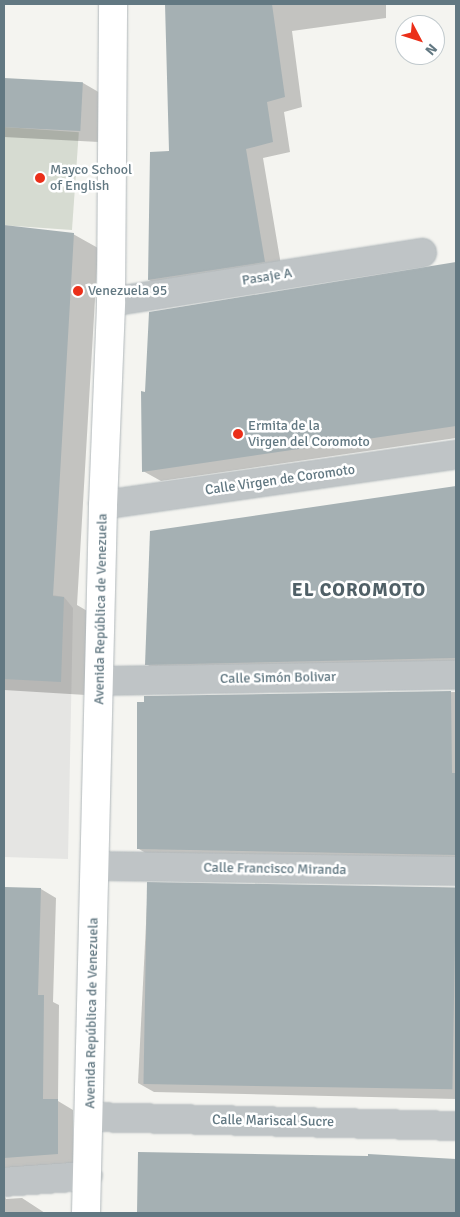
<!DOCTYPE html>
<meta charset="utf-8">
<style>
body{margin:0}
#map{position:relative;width:460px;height:1217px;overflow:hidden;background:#f4f4f0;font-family:Signika,sans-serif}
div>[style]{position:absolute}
.built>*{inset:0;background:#e5e5e3}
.green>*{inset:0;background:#d6dbd1;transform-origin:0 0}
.shadow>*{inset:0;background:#0003}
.building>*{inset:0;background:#a5b0b3;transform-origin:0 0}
.roads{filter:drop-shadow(0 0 1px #b1b8bb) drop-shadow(0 0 1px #b1b8bb)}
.street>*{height:28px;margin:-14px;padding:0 14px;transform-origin:14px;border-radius:14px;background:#bfc4c6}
.secondary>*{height:28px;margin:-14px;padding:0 14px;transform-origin:14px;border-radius:14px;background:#fff}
.dots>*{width:14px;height:14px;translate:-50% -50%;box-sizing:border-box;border:2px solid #fff;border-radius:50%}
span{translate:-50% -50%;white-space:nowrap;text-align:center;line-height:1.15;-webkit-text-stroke:5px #fff;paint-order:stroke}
.poi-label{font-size:14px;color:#627882}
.left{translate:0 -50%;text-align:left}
.street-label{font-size:14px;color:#627882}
.district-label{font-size:19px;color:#506067;font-weight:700;letter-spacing:1px}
.frame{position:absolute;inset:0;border:5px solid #627882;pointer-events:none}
.north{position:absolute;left:395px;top:15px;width:50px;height:50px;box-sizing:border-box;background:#fff;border:1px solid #c0c9cd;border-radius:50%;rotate:130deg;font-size:14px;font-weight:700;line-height:20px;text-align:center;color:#627882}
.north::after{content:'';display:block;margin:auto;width:18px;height:22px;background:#eb2f19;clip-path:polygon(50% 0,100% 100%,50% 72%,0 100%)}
</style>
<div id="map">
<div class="built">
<i style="clip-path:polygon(4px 553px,55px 555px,52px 595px,64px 597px,73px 608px,68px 859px,4px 857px)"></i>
</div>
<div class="green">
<i style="left:4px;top:127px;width:75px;height:98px;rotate:4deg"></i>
</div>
<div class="shadow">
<i style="clip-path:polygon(166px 4px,386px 4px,386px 18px,292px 31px,302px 107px,284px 112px,290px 152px,263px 158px,282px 271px,167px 290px,149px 280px,170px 153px)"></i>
<i style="clip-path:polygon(4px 80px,83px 83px,102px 94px,99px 142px,4px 137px)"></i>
<i style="clip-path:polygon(4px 226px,73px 234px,98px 248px,77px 605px,89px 612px,86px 695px,4px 690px)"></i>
<i style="clip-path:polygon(456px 264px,456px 438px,161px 481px,143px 471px,150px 313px)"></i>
<i style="clip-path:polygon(456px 487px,456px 668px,162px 673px,146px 664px,151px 532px)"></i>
<i style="clip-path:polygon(456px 692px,456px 864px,154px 858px,139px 849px,145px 697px)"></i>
<i style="clip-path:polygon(148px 884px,456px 888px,456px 1099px,154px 1092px,138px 1083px)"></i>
<i style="clip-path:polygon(4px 888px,41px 889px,56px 898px,53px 1002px,59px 1005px,58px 1101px,73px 1110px,73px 1163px,4px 1168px)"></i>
<i style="clip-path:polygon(139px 1153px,370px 1157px,370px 1155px,456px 1160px,456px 1213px,138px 1213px)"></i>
<i style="clip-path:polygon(4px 1193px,6px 1199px,22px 1198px,45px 1213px,4px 1213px)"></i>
</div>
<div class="building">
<i style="clip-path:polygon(165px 4px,272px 4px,285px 97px,267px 102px,273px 142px,246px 149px,265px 262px,148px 280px,150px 152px,169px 151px)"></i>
<i style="left:4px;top:78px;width:79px;height:49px;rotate:3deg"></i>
<i style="clip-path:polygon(4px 225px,74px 233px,53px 596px,64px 597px,61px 682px,4px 679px)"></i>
<i style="clip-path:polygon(456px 262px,456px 426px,142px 472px,141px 391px,145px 392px,149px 312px)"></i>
<i style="clip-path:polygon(456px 486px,456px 658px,145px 665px,150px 531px)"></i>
<i style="clip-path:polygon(451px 691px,452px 773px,456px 773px,456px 855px,137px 849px,137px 702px,144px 702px,144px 696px)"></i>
<i style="left:147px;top:882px;width:309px;height:202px;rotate:1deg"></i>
<i style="clip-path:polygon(4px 887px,41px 888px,38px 995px,44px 995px,43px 1099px,58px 1099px,58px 1154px,4px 1158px)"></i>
<i style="clip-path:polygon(138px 1152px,368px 1156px,368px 1154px,456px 1159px,456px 1213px,137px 1213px)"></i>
</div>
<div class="roads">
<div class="street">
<i style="left:111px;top:302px;width:315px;rotate:-9deg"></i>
<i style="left:103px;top:505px;width:357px;rotate:-8.1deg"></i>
<i style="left:100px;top:681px;width:356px;rotate:-1deg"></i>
<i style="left:95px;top:866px;width:361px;rotate:0.8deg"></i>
<i style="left:90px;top:1117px;width:366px;rotate:1.4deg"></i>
<i style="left:4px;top:1182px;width:84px;rotate:-4.1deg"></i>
</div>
<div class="secondary">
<i style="left:86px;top:1213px;width:708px;rotate:-88.62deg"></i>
<i style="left:103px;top:505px;width:203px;rotate:-87.7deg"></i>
<i style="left:111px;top:302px;width:298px;rotate:-89.6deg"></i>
</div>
</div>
<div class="dots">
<i style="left:40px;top:178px;background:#eb2f19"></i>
<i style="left:78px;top:291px;background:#eb2f19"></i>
<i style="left:238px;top:434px;background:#eb2f19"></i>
</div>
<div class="poi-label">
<span class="left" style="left:50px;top:178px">Mayco School<br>of English</span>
<span class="left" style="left:88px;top:291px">Venezuela 95</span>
<span class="left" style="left:248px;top:434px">Ermita de la<br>Virgen del Coromoto</span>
</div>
<div class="street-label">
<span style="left:267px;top:277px;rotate:-9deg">Pasaje A</span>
<span style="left:280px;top:480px;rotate:-8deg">Calle Virgen de Coromoto</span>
<span style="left:101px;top:609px;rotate:-89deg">Avenida República de Venezuela</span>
<span style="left:278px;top:678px;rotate:-1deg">Calle Simón Bolivar</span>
<span style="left:275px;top:869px;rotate:1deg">Calle Francisco Miranda</span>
<span style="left:92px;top:1013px;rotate:-89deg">Avenida República de Venezuela</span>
<span style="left:273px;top:1121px;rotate:1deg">Calle Mariscal Sucre</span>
</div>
<div class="district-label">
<span style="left:359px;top:591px">EL COROMOTO</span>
</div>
<div class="frame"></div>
<div class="north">N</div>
</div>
